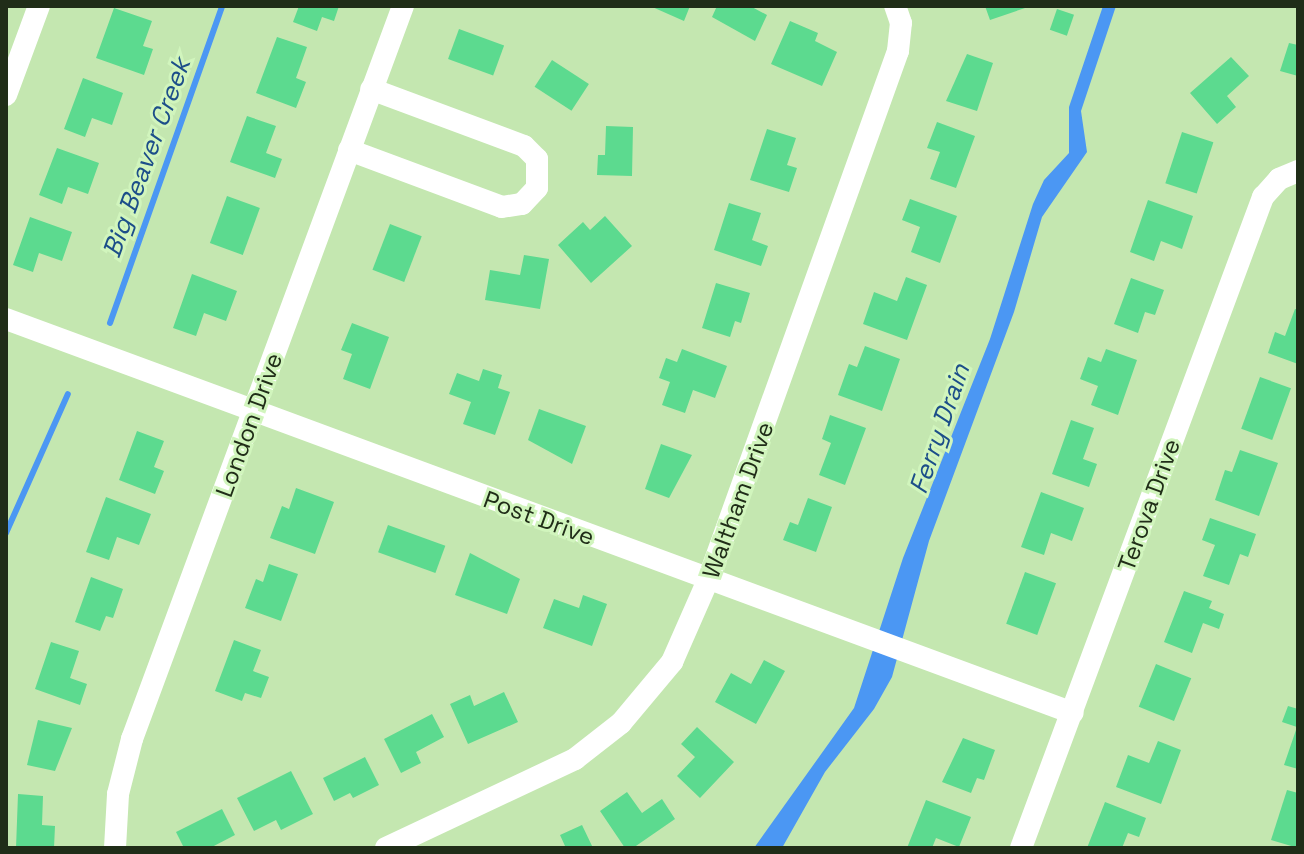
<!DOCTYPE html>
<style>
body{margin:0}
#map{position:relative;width:1304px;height:854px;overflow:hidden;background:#c4e7b0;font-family:"Space Grotesk",sans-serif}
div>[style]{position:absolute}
.water>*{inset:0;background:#4b97f3}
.stream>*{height:6px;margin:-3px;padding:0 3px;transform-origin:3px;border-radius:3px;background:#4b97f3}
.building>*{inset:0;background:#5cda8f;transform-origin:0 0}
.street>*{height:22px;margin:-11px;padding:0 11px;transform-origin:11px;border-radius:11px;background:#fff}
span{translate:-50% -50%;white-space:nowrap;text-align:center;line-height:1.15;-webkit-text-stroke:6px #d1f5bd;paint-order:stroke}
.street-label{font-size:24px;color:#202d18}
.water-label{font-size:26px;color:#1c4e89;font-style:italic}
.frame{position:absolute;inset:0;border:8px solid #202d18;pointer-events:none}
</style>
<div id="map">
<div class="water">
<i style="clip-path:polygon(1103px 6px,1116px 6px,1081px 111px,1087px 152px,1042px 217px,1014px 312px,929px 541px,892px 677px,874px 709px,825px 772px,782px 848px,754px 848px,854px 708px,903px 558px,990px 339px,1033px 204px,1044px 180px,1069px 153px,1069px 107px)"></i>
</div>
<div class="stream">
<i style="left:110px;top:323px;width:336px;rotate:-70.5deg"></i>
<i style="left:6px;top:533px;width:152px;rotate:-66deg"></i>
</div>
<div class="building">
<i style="clip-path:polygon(299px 6px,339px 6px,334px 21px,322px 17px,317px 31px,293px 22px)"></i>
<i style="clip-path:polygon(650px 6px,690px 6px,684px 21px)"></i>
<i style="clip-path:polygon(717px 6px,750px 6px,767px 15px,755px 41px,712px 17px)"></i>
<i style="clip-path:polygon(985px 6px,1031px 6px,990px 20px)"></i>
<i style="clip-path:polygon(114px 8px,152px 21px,143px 46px,153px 49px,144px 75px,96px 58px)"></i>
<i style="left:1057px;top:9px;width:18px;height:22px;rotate:19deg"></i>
<i style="clip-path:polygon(790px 21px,818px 33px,815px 41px,837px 52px,822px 86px,771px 64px)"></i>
<i style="left:459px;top:29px;width:48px;height:32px;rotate:20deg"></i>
<i style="clip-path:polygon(277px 37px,307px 47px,296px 78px,306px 82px,296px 108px,256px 93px)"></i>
<i style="clip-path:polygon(1289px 43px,1298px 45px,1298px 76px,1280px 71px)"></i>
<i style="clip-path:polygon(967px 54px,993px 63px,977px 111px,946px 101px)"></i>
<i style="clip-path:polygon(1231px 57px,1249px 76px,1227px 96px,1236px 107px,1217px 124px,1190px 93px)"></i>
<i style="left:552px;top:60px;width:44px;height:32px;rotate:33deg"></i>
<i style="clip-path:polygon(83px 78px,123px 93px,112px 125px,92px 118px,85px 137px,64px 129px)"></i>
<i style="clip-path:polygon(247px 116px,276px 126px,266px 153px,282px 159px,275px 178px,230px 162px)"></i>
<i style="clip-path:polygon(937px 122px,975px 136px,956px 188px,930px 179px,940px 152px,927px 148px)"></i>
<i style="clip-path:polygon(606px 126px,633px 127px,632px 176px,597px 175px,598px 155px,605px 155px)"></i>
<i style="clip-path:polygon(767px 129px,796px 138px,787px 165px,797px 168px,789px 192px,750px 180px)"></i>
<i style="left:1182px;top:132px;width:33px;height:54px;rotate:18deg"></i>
<i style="clip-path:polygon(57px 148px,99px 163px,88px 194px,68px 187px,62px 204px,39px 195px)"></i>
<i style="left:227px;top:196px;width:35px;height:50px;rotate:20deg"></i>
<i style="clip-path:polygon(910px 199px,957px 216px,940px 263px,911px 252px,920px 227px,902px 220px)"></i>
<i style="clip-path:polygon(1148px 200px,1193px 216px,1182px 249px,1161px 241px,1154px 261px,1130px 252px)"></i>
<i style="clip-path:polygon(729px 203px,761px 213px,752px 240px,768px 246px,761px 266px,714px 250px)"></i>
<i style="clip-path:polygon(605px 216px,632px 246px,591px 283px,558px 245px,583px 222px,590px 230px)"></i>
<i style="clip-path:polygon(30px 217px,72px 232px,62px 261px,39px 253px,33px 272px,13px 265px)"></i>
<i style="left:390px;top:224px;width:34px;height:49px;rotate:21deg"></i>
<i style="clip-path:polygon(524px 255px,549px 259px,540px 309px,485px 300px,490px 270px,520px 275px)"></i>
<i style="clip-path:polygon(192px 274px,237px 291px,226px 321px,204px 313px,196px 336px,173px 328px)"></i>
<i style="clip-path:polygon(906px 277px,927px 285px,907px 340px,863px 324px,874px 292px,897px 301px)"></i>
<i style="clip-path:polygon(1131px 278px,1164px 290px,1155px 315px,1145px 312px,1138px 333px,1114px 324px)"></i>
<i style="clip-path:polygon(716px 283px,750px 293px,741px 323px,735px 321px,730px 337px,702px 328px)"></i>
<i style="clip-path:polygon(1295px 309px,1298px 310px,1298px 364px,1268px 353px,1275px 332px,1285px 336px)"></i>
<i style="clip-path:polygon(352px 323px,389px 337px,370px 389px,343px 379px,352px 354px,341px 350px)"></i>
<i style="clip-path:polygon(865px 346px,900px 359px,882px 411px,838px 395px,849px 364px,857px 367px)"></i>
<i style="clip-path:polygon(682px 349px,727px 366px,715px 398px,693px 390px,685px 413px,662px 405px,670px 382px,659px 378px,666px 358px,677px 362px)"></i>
<i style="clip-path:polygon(1106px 349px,1137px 360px,1118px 415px,1091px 405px,1098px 386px,1080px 379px,1088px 357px,1101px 362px)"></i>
<i style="clip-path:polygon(483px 369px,502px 375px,498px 388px,510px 392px,495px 435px,463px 424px,471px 402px,449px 394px,457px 373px,479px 381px)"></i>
<i style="left:1260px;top:377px;width:33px;height:55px;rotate:20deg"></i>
<i style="clip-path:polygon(539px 409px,586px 426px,572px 464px,528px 440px)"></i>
<i style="clip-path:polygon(830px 415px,866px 428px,845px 485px,819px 475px,831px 443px,822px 439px)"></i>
<i style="clip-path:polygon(1071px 420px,1094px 428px,1083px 459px,1097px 464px,1089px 487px,1052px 474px)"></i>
<i style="clip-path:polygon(137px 431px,164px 441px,154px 467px,164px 471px,155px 494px,119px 480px)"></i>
<i style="clip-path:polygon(661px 444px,692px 455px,669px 498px,645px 489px)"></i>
<i style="clip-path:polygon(1240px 450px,1278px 463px,1259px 516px,1215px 500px,1225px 470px,1232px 472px)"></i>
<i style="clip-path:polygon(296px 488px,334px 502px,315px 554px,270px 538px,282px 506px,289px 509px)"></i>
<i style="clip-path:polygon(1041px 492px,1084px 508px,1072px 541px,1051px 533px,1044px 555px,1021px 547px)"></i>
<i style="clip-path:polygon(106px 497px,151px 514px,139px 545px,117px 537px,109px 560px,86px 552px)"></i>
<i style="clip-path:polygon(808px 498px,832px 507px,816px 552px,783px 540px,790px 522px,798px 525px)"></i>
<i style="clip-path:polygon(1210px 518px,1256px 534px,1248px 557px,1240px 554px,1229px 585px,1203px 576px,1215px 545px,1202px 540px)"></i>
<i style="left:388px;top:525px;width:61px;height:29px;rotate:20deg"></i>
<i style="clip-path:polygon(470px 553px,520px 579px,507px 614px,455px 595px)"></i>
<i style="clip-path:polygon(269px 564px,298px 574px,281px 621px,245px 608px,256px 579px,263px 582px)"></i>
<i style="left:1025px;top:572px;width:33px;height:55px;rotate:20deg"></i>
<i style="clip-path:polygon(91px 577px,123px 589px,113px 618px,106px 616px,100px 631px,75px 622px)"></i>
<i style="clip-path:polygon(1184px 591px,1212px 601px,1209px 608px,1224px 614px,1219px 629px,1203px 623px,1192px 653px,1164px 642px)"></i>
<i style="clip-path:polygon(583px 595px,607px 604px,592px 646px,543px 628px,554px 599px,579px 608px)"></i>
<i style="clip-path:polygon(234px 640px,261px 650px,253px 671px,269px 677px,261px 698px,245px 693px,242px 701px,215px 691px)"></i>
<i style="clip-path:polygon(51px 642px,79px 651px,70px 678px,87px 684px,80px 705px,35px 689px)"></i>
<i style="clip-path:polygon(764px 660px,785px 671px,756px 724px,715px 702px,731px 673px,751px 684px)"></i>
<i style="left:1156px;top:664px;width:38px;height:46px;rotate:22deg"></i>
<i style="clip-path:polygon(504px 692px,518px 722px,468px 744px,450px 704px,470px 695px,474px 706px)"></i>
<i style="clip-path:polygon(1288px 706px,1298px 709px,1298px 769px,1284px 765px,1297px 727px,1282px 722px)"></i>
<i style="clip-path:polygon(432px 714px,444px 737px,416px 752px,421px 763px,401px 773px,384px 739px)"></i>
<i style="clip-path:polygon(38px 720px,72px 728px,55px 771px,27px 765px)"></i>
<i style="clip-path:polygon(697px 727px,734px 762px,700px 798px,677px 776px,695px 757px,681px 744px)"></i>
<i style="clip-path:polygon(963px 738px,995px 750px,984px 780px,977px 778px,971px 793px,942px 782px)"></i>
<i style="clip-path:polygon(1158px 741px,1181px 750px,1161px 804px,1116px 787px,1128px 755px,1149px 763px)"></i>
<i style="clip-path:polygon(365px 757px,379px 785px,353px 798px,350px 793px,334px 801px,323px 778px)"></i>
<i style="clip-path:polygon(291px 771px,313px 814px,281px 830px,276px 820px,254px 831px,237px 798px)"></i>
<i style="clip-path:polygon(1287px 790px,1298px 793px,1298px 848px,1271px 840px)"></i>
<i style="clip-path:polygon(627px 792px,642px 813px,662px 799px,675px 819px,633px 848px,625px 848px,600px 811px)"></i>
<i style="clip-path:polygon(18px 794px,43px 796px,42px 825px,55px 826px,54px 848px,16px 848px)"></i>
<i style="clip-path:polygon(926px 800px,971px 817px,959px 847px,936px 838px,932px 848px,907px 848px)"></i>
<i style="clip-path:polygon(1105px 802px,1146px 818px,1139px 837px,1128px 833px,1122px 848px,1087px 848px)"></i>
<i style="clip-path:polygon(222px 809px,235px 835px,210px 848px,184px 848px,176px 832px)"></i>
<i style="clip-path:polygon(582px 825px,593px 848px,560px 848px,565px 846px,560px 835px)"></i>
</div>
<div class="street">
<i style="left:6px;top:95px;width:95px;rotate:-69.7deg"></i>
<i style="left:349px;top:150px;width:163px;rotate:20.4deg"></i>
<i style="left:502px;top:207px;width:20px;rotate:-9deg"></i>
<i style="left:522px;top:204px;width:22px;rotate:-47deg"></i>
<i style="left:537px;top:188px;width:29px;rotate:-90deg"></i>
<i style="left:537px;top:159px;width:18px;rotate:-135deg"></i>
<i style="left:524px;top:146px;width:163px;rotate:-159.6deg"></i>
<i style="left:6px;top:319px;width:1137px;rotate:20.27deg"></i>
<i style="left:115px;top:848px;width:54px;rotate:-86.8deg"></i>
<i style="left:118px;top:794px;width:57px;rotate:-75.7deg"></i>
<i style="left:132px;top:739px;width:781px;rotate:-69.71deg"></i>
<i style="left:386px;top:848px;width:209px;rotate:-25.2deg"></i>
<i style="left:575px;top:759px;width:58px;rotate:-38deg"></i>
<i style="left:621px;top:723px;width:80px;rotate:-50.1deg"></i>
<i style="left:672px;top:662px;width:90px;rotate:-66.3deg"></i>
<i style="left:708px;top:580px;width:562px;rotate:-70.24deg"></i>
<i style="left:898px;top:51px;width:28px;rotate:-84deg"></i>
<i style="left:901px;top:23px;width:18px;rotate:-109deg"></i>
<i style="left:1021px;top:848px;width:695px;rotate:-69.61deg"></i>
<i style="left:1263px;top:197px;width:24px;rotate:-48deg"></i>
<i style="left:1279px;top:179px;width:21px;rotate:-23deg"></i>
</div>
<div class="street-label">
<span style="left:249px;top:425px;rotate:-70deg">London Drive</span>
<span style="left:738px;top:500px;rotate:-70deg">Waltham Drive</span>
<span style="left:1149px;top:505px;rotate:-70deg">Terova Drive</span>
<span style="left:539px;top:518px;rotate:20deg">Post Drive</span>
</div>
<div class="water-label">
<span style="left:147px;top:158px;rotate:-70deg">Big Beaver Creek</span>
<span style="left:940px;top:429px;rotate:-71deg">Ferry Drain</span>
</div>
<div class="frame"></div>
</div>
